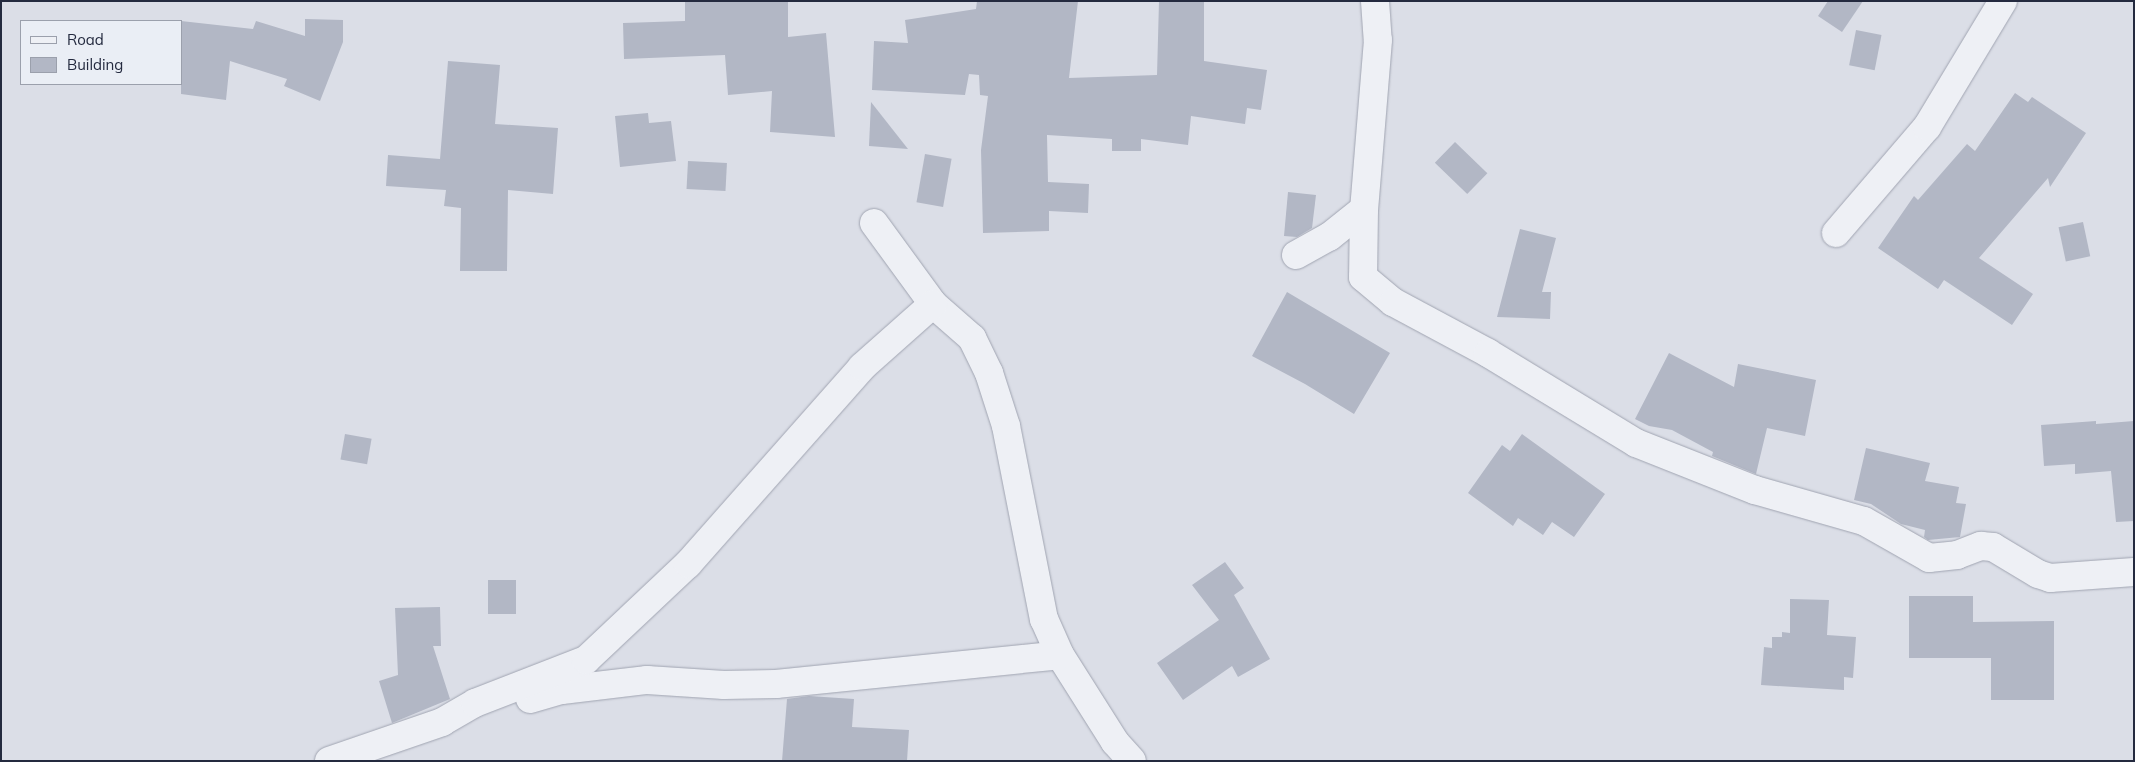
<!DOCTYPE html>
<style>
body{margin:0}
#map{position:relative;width:2135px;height:762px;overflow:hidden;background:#dbdee7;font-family:Mulish,sans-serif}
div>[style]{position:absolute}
.building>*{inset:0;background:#b2b7c5;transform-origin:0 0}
.roads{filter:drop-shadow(0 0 1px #a0a4b1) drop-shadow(0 0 1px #a0a4b1)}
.street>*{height:28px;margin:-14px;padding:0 14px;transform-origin:14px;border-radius:14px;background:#eef0f5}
span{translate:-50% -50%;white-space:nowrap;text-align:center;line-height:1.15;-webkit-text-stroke:4px #eaeef5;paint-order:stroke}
.frame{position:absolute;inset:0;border:2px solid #242a3f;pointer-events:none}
.legend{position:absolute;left:20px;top:20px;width:162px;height:65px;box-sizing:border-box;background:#eaeef5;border:1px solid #9ba0ac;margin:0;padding:6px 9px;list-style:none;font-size:15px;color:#242a3f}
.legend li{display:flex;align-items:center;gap:10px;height:25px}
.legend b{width:25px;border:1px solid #9ba0ac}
</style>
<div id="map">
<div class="building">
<i style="clip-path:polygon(685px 1px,788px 1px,788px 37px,826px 33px,835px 137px,770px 132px,772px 91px,728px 95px,725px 55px,624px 59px,623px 23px,685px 21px)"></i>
<i style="clip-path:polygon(977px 1px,1078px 1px,1069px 78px,1157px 75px,1159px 1px,1204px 1px,1204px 61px,1267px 70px,1261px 110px,1247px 108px,1245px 124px,1191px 116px,1188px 145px,1141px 139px,1141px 151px,1112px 151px,1112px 139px,1047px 135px,1048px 182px,1089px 184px,1088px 213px,1049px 211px,1049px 231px,983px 233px,981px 150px,988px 96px,980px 95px,979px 75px,969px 74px,965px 95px,872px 90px,874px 41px,908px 43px,905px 20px,976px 9px)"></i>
<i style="clip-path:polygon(1828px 1px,1863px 1px,1842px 32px,1818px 16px)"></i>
<i style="clip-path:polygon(305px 19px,343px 20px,343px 42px,320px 101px,284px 86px,287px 79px,230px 61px,226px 100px,181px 94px,181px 21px,253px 29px,256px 21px,305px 36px)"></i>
<i style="left:1856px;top:30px;width:26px;height:36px;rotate:11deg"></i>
<i style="clip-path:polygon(448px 61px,500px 65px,495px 124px,558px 128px,553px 194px,508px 190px,507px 271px,460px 271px,461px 208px,444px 206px,446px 190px,386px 186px,388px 155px,440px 159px)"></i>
<i style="clip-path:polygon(2015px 93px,2028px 102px,2032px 97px,2086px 133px,2050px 187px,2048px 178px,1979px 258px,2033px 294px,2012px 325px,1944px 280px,1938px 289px,1878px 248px,1914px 196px,1918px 200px,1967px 144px,1975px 151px)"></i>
<i style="clip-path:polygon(871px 102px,908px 149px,869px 146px)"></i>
<i style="clip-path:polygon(648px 113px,649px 123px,671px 121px,676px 161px,620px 167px,615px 116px)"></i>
<i style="left:1455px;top:142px;width:45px;height:29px;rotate:44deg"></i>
<i style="left:925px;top:154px;width:27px;height:49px;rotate:10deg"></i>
<i style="left:688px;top:161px;width:39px;height:28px;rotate:3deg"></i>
<i style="clip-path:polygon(1288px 192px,1316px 195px,1312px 228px,1297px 237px,1284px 236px)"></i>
<i style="left:2083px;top:222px;width:35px;height:25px;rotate:78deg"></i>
<i style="clip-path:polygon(1520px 229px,1556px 238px,1542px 292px,1551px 292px,1550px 319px,1497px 317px)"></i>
<i style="clip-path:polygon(1287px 292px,1390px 353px,1354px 414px,1305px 384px,1252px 356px)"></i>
<i style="clip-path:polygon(1669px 353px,1734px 387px,1738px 364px,1816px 380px,1805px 436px,1767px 428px,1756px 474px,1712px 456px,1713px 452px,1672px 430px,1649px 426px,1635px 419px)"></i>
<i style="clip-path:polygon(2096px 421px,2096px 424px,2134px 421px,2134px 521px,2116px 522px,2111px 471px,2075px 474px,2075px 464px,2044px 466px,2041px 425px)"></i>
<i style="left:345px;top:434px;width:27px;height:26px;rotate:10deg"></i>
<i style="clip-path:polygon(1522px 434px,1605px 494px,1574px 537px,1552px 522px,1543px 535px,1518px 518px,1513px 526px,1468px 493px,1502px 445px,1510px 451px)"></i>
<i style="clip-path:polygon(1866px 448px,1930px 463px,1925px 481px,1959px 487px,1956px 503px,1966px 504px,1960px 537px,1928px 540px,1924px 537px,1925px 530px,1901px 524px,1871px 504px,1854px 500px)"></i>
<i style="clip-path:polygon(1225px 562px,1244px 588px,1234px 595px,1270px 659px,1238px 677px,1232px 666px,1183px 700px,1157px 663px,1219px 620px,1192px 585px)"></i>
<i style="left:488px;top:580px;width:28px;height:34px"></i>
<i style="clip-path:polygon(1909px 596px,1973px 596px,1973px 622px,2054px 621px,2054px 700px,1991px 700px,1991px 658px,1909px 658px)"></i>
<i style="clip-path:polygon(1790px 599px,1829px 600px,1827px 635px,1856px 637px,1853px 678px,1844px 677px,1844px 690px,1761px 685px,1764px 647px,1772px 648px,1772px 637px,1782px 637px,1782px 632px,1790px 633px)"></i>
<i style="clip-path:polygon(440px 607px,441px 646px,433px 646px,450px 699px,392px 723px,379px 681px,398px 675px,395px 608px)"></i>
<i style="clip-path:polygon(809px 696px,854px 699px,852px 727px,909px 730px,907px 761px,782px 761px,787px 699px)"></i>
</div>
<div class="roads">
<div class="street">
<i style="left:1375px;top:1px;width:39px;rotate:86deg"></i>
<i style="left:1378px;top:40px;width:170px;rotate:94.7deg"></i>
<i style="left:1364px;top:209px;width:68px;rotate:90.8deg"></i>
<i style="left:1363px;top:277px;width:39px;rotate:40deg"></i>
<i style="left:1393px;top:302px;width:108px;rotate:28.2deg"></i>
<i style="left:1488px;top:353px;width:173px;rotate:31.3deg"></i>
<i style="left:1636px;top:443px;width:128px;rotate:21.6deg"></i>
<i style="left:1755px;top:490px;width:113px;rotate:15.9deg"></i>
<i style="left:1864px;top:521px;width:75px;rotate:29.6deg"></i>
<i style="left:1929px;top:558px;width:28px;rotate:-6deg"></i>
<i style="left:1957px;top:555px;width:26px;rotate:-21deg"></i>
<i style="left:1981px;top:546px;width:12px;rotate:5deg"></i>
<i style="left:1993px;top:547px;width:52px;rotate:31deg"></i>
<i style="left:2038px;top:574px;width:13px;rotate:18deg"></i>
<i style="left:2050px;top:578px;width:84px;rotate:-4.1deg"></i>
<i style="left:874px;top:223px;width:100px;rotate:53.9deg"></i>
<i style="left:933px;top:304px;width:52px;rotate:41.1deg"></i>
<i style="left:972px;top:338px;width:39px;rotate:64deg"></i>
<i style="left:989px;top:373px;width:56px;rotate:72.2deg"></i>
<i style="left:1006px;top:426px;width:197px;rotate:78.9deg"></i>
<i style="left:1044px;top:619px;width:39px;rotate:66deg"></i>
<i style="left:1060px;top:655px;width:103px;rotate:57.7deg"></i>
<i style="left:1115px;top:742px;width:25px;rotate:48deg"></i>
<i style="left:1836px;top:233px;width:140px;rotate:-49.4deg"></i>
<i style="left:1927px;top:127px;width:147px;rotate:-58.9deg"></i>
<i style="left:1296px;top:255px;width:38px;rotate:-29deg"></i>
<i style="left:1329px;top:237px;width:45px;rotate:-38.7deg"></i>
<i style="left:530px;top:699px;width:33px;rotate:-16deg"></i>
<i style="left:562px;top:690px;width:86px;rotate:-6.7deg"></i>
<i style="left:647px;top:680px;width:77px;rotate:3.7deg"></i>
<i style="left:724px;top:685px;width:52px;rotate:-1.1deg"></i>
<i style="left:776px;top:684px;width:285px;rotate:-5.8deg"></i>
<i style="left:329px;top:761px;width:120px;rotate:-19deg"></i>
<i style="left:442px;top:722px;width:38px;rotate:-30deg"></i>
<i style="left:475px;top:703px;width:119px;rotate:-21.2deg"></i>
<i style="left:586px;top:660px;width:140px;rotate:-43.3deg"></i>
<i style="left:688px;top:564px;width:263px;rotate:-48.5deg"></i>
<i style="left:862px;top:367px;width:95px;rotate:-41.6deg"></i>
</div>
</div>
<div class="frame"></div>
<ul class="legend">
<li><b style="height:6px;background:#eef0f5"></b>Road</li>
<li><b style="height:14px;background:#b2b7c5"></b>Building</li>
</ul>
</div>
